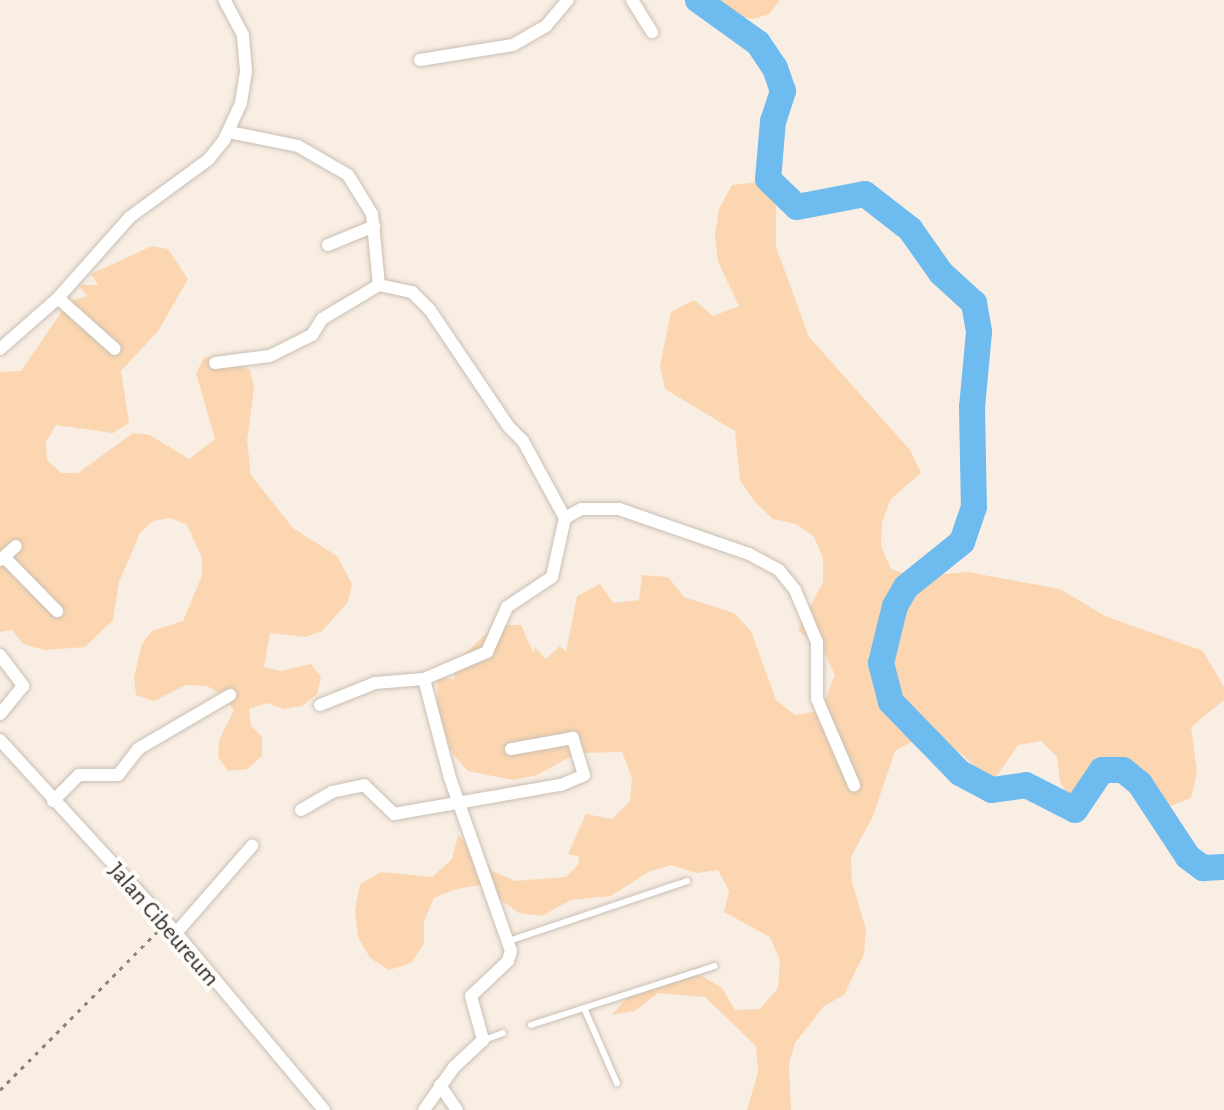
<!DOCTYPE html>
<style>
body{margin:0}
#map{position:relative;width:1224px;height:1110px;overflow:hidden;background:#f9eee3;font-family:"Alegreya Sans",sans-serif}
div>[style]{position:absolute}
.green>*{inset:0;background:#fbd6b0}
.river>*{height:26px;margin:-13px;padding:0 13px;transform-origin:13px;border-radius:13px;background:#6ebbef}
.path>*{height:3px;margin-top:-1.5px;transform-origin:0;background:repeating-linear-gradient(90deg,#8b847c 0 4px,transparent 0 10px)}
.roads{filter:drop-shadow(0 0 2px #c9bfb4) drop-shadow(0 0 2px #c9bfb4)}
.service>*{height:6px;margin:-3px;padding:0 3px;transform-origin:3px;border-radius:3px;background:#fff}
.minor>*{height:12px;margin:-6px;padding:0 6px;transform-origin:6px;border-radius:6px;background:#fff}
span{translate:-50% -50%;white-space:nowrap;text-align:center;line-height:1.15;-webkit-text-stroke:8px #fffdfa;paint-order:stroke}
.street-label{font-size:24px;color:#2d2925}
</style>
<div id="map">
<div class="green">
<i style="clip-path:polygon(696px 0,780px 0,769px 14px,753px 19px,721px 13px)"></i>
<i style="clip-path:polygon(758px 182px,776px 200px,776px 247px,809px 337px,910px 450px,921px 473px,891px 499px,882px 522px,881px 546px,891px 569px,915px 577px,967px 572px,1060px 589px,1105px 616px,1203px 651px,1224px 687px,1224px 700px,1191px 727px,1197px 772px,1191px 798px,1168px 807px,1139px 767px,1118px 760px,1093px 761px,1071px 803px,1060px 781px,1057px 757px,1041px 741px,1018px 745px,992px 783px,958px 751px,938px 741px,915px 740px,895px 751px,873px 816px,851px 857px,852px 882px,866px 929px,864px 954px,844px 995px,824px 1006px,795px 1043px,789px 1064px,791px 1110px,747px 1110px,758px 1072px,756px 1046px,705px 997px,658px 993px,635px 1011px,612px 1015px,628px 996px,676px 974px,702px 976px,722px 988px,735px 1010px,760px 1009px,778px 988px,780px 960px,770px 937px,724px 912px,729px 891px,718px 870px,697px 873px,671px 865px,648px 872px,611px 896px,571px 900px,542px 916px,519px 913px,480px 885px,456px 889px,434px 898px,424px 921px,424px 944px,411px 963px,389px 970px,370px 958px,358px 937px,355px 910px,360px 884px,381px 872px,432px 877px,452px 859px,458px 835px,492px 871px,515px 881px,566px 877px,578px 865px,579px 856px,568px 854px,586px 814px,612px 819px,630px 801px,632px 777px,622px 752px,577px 753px,537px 775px,513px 780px,468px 771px,453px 754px,432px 702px,437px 705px,438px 678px,454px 679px,458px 660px,496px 625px,521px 625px,534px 654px,535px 647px,546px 659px,560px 646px,566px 652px,577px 596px,600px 584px,613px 603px,639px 600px,642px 575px,668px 577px,684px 597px,734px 613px,751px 631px,776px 700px,795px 715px,820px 711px,835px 675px,824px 652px,798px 630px,823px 582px,823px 558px,814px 537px,796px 524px,773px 519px,754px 501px,740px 480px,735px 431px,665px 389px,660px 366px,671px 312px,694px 300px,713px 316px,739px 306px,718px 262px,715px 236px,719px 209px,732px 185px)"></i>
<i style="clip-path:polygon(152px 246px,168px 249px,188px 279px,158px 331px,121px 371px,129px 423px,113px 433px,56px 425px,46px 442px,47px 460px,61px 473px,78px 473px,133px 433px,150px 435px,189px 459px,215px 439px,196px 373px,204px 358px,220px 356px,250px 370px,254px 387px,247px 441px,251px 475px,293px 528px,337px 556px,352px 584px,348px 602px,322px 631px,306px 637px,270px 633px,264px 667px,280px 671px,311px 664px,321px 677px,317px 694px,302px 706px,284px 709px,267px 703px,249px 709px,251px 726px,262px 737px,262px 756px,247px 769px,228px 771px,218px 757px,219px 740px,234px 710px,223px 695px,207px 686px,186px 685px,154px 701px,136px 695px,134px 677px,142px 644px,152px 631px,183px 621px,202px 576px,202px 558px,187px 525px,171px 518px,153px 521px,140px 533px,119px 582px,113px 620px,85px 647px,45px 650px,23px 644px,12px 630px,0 632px,0 372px,21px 371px,69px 301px,88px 296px,78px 285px,98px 285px,91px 274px)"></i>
</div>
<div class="river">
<i style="left:698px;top:0;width:74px;rotate:35.6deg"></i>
<i style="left:758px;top:43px;width:30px;rotate:56deg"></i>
<i style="left:775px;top:68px;width:24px;rotate:71deg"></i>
<i style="left:783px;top:91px;width:32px;rotate:108deg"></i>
<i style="left:773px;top:121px;width:58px;rotate:94.9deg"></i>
<i style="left:768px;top:179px;width:40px;rotate:44deg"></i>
<i style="left:797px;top:207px;width:69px;rotate:-10.8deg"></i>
<i style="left:865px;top:194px;width:57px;rotate:37.9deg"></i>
<i style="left:910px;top:229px;width:54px;rotate:54.8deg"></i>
<i style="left:941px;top:273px;width:45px;rotate:42.3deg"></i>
<i style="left:974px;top:303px;width:29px;rotate:80deg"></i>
<i style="left:979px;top:332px;width:75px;rotate:95.3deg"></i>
<i style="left:972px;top:407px;width:100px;rotate:88.9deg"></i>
<i style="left:974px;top:507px;width:37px;rotate:109deg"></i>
<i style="left:962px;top:542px;width:72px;rotate:141.2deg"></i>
<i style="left:906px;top:587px;width:22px;rotate:120deg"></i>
<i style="left:895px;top:606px;width:59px;rotate:103.8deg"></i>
<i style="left:881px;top:663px;width:40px;rotate:75.6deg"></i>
<i style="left:891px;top:702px;width:99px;rotate:45.8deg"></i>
<i style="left:960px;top:773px;width:36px;rotate:28deg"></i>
<i style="left:992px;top:790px;width:34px;rotate:-8deg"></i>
<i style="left:1026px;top:785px;width:55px;rotate:27deg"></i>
<i style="left:1075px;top:810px;width:48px;rotate:-56deg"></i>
<i style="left:1102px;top:770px;width:21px"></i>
<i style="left:1123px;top:770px;width:22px;rotate:39deg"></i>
<i style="left:1140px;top:784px;width:87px;rotate:56.7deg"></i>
<i style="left:1188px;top:857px;width:19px;rotate:36deg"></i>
<i style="left:1203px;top:868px;width:21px;rotate:-3deg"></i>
</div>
<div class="path">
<i style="left:0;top:1090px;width:224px;rotate:-45.2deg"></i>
</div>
<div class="roads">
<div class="service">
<i style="left:509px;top:941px;width:188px;rotate:-18.6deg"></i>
<i style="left:584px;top:1008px;width:82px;rotate:66.3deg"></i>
<i style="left:531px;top:1025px;width:193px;rotate:-17.8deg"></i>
<i style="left:484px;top:1040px;width:20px;rotate:-20deg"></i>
</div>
<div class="minor">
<i style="left:632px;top:0;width:38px;rotate:58deg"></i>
<i style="left:420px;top:60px;width:94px;rotate:-9.2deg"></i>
<i style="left:513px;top:45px;width:38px;rotate:-30deg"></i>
<i style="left:546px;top:26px;width:34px;rotate:-50deg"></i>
<i style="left:229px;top:132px;width:70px;rotate:11.5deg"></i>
<i style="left:298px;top:146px;width:58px;rotate:30.1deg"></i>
<i style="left:348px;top:175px;width:46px;rotate:58.4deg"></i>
<i style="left:372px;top:214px;width:71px;rotate:84.4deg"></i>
<i style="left:379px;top:285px;width:34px;rotate:12deg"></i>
<i style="left:412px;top:292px;width:25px;rotate:45deg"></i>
<i style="left:430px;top:310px;width:141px;rotate:56deg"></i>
<i style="left:509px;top:427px;width:20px;rotate:45deg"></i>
<i style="left:523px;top:441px;width:88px;rotate:61.4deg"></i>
<i style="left:565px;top:518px;width:18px;rotate:-29deg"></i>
<i style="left:581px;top:509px;width:38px"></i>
<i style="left:619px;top:509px;width:138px;rotate:19.1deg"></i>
<i style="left:749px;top:554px;width:34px;rotate:28deg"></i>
<i style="left:779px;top:570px;width:26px;rotate:51deg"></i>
<i style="left:795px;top:590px;width:56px;rotate:67.1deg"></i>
<i style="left:817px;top:642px;width:57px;rotate:90deg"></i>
<i style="left:817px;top:699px;width:94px;rotate:66.7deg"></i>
<i style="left:328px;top:245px;width:50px;rotate:-22.4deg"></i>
<i style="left:58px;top:298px;width:76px;rotate:41.8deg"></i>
<i style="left:0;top:349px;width:77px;rotate:-41.3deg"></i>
<i style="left:58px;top:298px;width:108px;rotate:-48.4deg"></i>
<i style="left:130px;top:217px;width:97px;rotate:-36.2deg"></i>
<i style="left:208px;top:160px;width:26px;rotate:-51deg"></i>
<i style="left:224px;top:140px;width:41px;rotate:-65.3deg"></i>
<i style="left:241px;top:103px;width:32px;rotate:-81deg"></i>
<i style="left:246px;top:71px;width:36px;rotate:-95deg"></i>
<i style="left:243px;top:35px;width:40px;rotate:-118deg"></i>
<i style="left:215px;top:363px;width:55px;rotate:-7.3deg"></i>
<i style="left:270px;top:356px;width:47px;rotate:-26.6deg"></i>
<i style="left:312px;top:335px;width:19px;rotate:-58deg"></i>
<i style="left:322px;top:319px;width:66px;rotate:-30.8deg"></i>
<i style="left:4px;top:557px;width:16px;rotate:-43deg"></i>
<i style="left:0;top:560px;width:5px;rotate:-37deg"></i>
<i style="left:4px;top:557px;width:76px;rotate:45.5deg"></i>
<i style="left:0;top:655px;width:39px;rotate:53deg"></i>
<i style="left:23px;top:686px;width:36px;rotate:129deg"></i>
<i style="left:424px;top:679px;width:102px;rotate:75.3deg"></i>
<i style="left:450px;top:778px;width:183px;rotate:70.6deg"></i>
<i style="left:511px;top:951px;width:10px;rotate:107deg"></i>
<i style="left:508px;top:961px;width:51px;rotate:136.6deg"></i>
<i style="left:471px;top:996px;width:46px;rotate:74.7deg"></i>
<i style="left:483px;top:1040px;width:40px;rotate:137deg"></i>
<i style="left:454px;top:1067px;width:52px;rotate:124.9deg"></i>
<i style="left:320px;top:705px;width:59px;rotate:-21.8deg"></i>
<i style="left:375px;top:683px;width:49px;rotate:-4.7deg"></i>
<i style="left:424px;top:679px;width:69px;rotate:-23.2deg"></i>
<i style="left:487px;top:652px;width:49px;rotate:-66deg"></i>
<i style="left:507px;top:607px;width:54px;rotate:-33.7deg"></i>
<i style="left:552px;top:577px;width:60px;rotate:-77.6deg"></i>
<i style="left:0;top:740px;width:261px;rotate:47.6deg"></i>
<i style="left:176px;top:933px;width:231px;rotate:50.1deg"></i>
<i style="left:53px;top:801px;width:37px;rotate:-45deg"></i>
<i style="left:79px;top:775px;width:39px"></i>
<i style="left:118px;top:775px;width:33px;rotate:-52deg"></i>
<i style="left:138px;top:749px;width:107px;rotate:-30.4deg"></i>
<i style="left:301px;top:810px;width:36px;rotate:-30deg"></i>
<i style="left:332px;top:792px;width:33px;rotate:-12deg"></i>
<i style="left:364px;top:785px;width:42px;rotate:44deg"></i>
<i style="left:394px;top:814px;width:169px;rotate:-9.9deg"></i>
<i style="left:561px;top:785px;width:25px;rotate:-23deg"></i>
<i style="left:584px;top:775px;width:39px;rotate:-107deg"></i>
<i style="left:573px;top:738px;width:63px;rotate:169.9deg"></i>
<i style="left:176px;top:933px;width:116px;rotate:-48.9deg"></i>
<i style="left:440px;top:1085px;width:30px;rotate:56deg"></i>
</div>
</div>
<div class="street-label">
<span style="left:163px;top:925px;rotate:49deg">Jalan Cibeureum</span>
</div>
</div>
